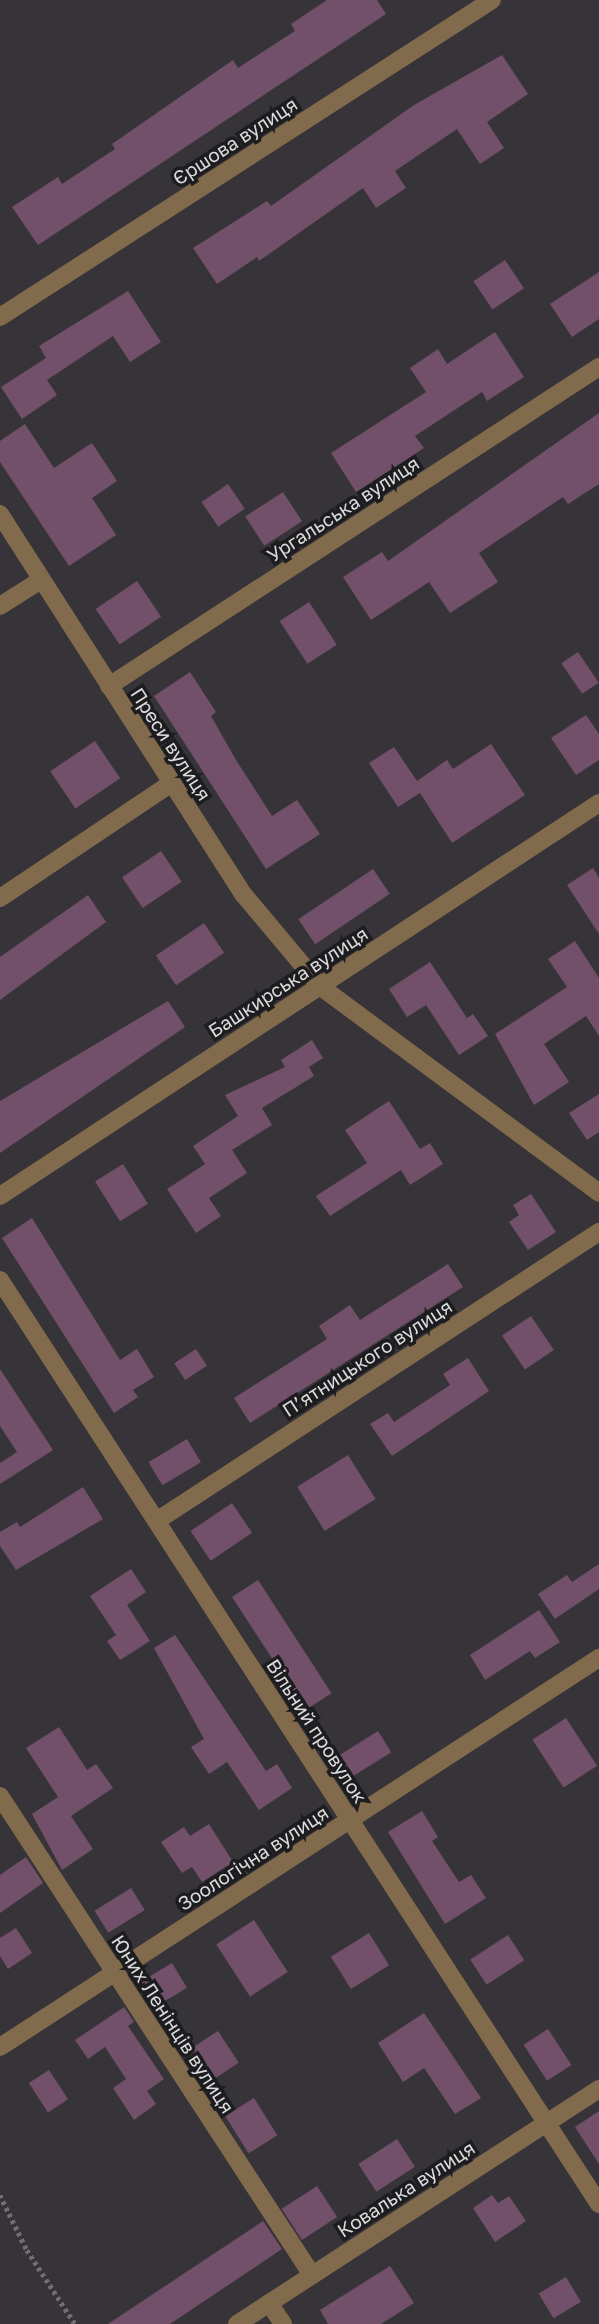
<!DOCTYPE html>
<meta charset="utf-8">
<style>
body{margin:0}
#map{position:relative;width:599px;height:2324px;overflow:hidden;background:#363438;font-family:"Golos Text",sans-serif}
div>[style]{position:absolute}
.building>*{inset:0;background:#735069;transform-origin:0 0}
.path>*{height:4.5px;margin-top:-2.25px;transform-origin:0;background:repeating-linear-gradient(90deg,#716f73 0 3.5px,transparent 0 7px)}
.minor>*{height:18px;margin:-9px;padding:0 9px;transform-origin:9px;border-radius:9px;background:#826a4c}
span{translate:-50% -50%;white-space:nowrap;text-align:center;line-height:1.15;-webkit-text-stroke:7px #1d1c1e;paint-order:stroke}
.street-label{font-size:19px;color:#dbdadc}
</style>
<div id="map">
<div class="building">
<i style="clip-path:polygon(327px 0,377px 0,386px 14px,38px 245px,12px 207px,58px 177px,62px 184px,115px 149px,112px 144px,233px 60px,238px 68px,295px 31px,291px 24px)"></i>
<i style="clip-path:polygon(502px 55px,528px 94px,487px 122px,504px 148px,480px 164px,457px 129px,395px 171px,406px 188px,376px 208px,363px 188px,259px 261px,257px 257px,217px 284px,193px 248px,267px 201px,271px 206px,414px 105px)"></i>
<i style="left:505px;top:260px;width:34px;height:38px;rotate:56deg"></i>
<i style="clip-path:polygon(599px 272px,599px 319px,572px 337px,550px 304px)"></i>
<i style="clip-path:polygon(128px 291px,161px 342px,130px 362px,113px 336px,47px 380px,57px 395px,22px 419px,1px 387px,46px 358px,39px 346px)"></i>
<i style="clip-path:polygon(495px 332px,524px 377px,487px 401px,482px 392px,415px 436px,424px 448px,356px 492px,331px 453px,426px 392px,410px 368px,438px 349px,447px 364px)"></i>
<i style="clip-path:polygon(599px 413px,599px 484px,568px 504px,563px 497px,479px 553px,498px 582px,450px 613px,429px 582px,371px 620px,343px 577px,382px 552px,388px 561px)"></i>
<i style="clip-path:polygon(25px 424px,54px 468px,92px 443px,117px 481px,92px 498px,116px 535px,69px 566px,0 462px,0 441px)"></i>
<i style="left:228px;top:484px;width:30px;height:32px;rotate:56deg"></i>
<i style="left:283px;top:492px;width:35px;height:45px;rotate:57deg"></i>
<i style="left:137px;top:581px;width:43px;height:50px;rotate:56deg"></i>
<i style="left:309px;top:602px;width:51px;height:35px;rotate:57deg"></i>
<i style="left:578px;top:652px;width:37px;height:20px;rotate:56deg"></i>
<i style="clip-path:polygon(190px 672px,216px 712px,211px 716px,236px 760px,272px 816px,297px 800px,320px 834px,266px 869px,154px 696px)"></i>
<i style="clip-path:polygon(586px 715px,599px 734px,599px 760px,576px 775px,551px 738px)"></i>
<i style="left:95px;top:741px;width:45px;height:54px;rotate:56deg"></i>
<i style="clip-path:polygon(491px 744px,525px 795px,452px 843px,420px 793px,398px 807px,369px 763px,394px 747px,417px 781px,447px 760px,453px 769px)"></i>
<i style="left:161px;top:851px;width:37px;height:47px;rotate:56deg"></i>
<i style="clip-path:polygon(593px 868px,599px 878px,599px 934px,567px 885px)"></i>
<i style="left:373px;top:869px;width:30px;height:90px;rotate:56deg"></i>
<i style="clip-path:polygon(88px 895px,106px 922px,0 1000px,0 957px)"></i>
<i style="left:204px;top:923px;width:36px;height:58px;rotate:56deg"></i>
<i style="clip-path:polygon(575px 941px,599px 978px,599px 1036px,586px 1016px,544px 1044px,569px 1082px,534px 1105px,495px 1034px,567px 987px,548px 959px)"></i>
<i style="clip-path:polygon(430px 962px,467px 1018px,473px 1014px,488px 1036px,459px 1055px,426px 1005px,407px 1017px,389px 989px)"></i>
<i style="clip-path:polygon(168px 1001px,185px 1027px,0 1153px,0 1101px)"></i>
<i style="clip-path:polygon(312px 1040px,323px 1058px,309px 1067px,314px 1076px,262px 1108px,272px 1125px,232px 1150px,247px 1173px,209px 1198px,221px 1216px,196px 1233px,167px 1189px,205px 1164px,193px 1146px,238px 1116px,225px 1095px,285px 1067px,281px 1060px)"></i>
<i style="clip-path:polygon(599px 1094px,599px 1132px,587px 1140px,569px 1113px)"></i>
<i style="clip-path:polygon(389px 1101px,420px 1149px,430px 1143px,443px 1164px,410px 1185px,401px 1170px,330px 1216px,316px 1196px,367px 1163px,345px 1130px)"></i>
<i style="left:123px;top:1164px;width:47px;height:33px;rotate:58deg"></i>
<i style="clip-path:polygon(531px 1194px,556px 1232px,528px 1250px,509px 1222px,519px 1215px,513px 1205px)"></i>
<i style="clip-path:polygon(32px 1218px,120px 1360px,137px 1349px,154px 1377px,133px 1390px,138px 1397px,114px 1413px,2px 1238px)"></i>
<i style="clip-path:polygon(448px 1264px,463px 1287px,250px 1423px,234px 1398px,327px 1339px,319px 1326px,350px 1305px,360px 1320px)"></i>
<i style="left:531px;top:1316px;width:41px;height:35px;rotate:56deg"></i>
<i style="left:196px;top:1349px;width:20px;height:26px;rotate:57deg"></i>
<i style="clip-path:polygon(468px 1358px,489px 1391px,392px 1456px,370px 1424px,388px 1413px,394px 1422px,450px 1385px,443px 1374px)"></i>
<i style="clip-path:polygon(0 1369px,53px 1450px,0 1484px,0 1463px,17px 1452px,0 1426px)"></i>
<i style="left:187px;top:1439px;width:27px;height:45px;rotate:59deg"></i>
<i style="left:348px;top:1455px;width:52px;height:60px;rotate:58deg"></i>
<i style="clip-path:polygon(83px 1487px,103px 1519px,16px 1570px,0 1546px,0 1532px,17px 1522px,20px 1527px)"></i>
<i style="left:232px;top:1503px;width:36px;height:50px;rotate:56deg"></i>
<i style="clip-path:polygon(599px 1564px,599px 1589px,555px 1619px,538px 1594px,567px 1575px,572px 1582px)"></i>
<i style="clip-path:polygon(131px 1569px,146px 1592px,127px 1605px,150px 1641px,120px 1660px,107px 1641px,116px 1635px,90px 1596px)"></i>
<i style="left:258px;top:1580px;width:135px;height:31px;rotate:57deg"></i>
<i style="clip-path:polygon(539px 1610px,560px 1642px,535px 1658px,530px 1651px,485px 1680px,470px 1655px)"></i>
<i style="clip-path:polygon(175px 1635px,266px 1771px,277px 1764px,292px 1788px,259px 1810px,227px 1762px,209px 1774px,191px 1747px,204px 1739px,154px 1648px)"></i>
<i style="left:566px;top:1718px;width:57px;height:40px;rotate:57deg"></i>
<i style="clip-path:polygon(59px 1727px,87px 1770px,96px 1764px,113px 1788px,71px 1816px,93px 1849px,62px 1870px,32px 1814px,58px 1797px,26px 1748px)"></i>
<i style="left:378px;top:1731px;width:25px;height:49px;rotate:58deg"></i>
<i style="clip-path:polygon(422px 1811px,438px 1837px,432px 1841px,459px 1882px,471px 1875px,486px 1898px,445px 1924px,388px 1832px)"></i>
<i style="clip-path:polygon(209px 1824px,233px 1862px,202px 1882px,192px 1867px,182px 1873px,161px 1842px,184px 1827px,190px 1836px)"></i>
<i style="clip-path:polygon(26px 1857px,43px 1883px,0 1913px,0 1875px)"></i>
<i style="left:131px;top:1888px;width:26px;height:43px;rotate:58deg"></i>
<i style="left:254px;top:1920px;width:62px;height:45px;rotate:57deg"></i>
<i style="clip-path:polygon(16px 1928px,32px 1953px,8px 1969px,0 1956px,0 1938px)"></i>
<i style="left:369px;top:1933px;width:38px;height:45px;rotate:58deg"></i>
<i style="left:508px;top:1935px;width:30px;height:45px;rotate:57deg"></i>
<i style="left:172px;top:1963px;width:29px;height:38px;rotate:59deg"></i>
<i style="clip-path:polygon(124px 2007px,134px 2022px,128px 2026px,164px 2079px,147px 2091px,156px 2104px,134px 2120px,113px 2088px,126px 2079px,105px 2047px,88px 2059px,75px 2040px)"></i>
<i style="clip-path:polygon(424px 2013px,481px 2098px,455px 2114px,424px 2068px,403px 2082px,378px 2043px)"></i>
<i style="left:548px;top:2029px;width:43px;height:29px;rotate:57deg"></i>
<i style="left:218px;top:2031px;width:38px;height:40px;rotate:57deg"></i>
<i style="left:49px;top:2070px;width:35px;height:24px;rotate:57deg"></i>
<i style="left:254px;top:2098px;width:44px;height:34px;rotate:58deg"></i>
<i style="clip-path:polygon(599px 2111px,599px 2164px,575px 2127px)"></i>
<i style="left:397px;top:2139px;width:33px;height:46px;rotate:57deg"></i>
<i style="left:317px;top:2186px;width:37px;height:42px;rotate:57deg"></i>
<i style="clip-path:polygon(492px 2195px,498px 2203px,509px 2196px,526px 2221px,495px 2242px,473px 2208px)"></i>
<i style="clip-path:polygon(263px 2221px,282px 2249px,170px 2324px,108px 2324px)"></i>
<i style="clip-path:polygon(390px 2266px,414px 2303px,381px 2324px,328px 2324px,320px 2310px)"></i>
<i style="left:566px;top:2277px;width:29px;height:32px;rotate:59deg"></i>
</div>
<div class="path">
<i style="left:0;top:2195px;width:61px;rotate:63.9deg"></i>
<i style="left:27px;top:2250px;width:88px;rotate:57deg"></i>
</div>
<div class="minor">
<i style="left:0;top:317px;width:585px;rotate:-32.79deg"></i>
<i style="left:0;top:514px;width:452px;rotate:57.4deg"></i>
<i style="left:244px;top:895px;width:120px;rotate:50.1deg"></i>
<i style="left:321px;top:987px;width:346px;rotate:36.5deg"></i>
<i style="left:0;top:606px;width:49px;rotate:-32.4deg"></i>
<i style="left:109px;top:686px;width:585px;rotate:-33.06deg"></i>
<i style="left:0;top:898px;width:207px;rotate:-33.8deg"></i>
<i style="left:0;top:1196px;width:716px;rotate:-33.27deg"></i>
<i style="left:0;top:1280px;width:1101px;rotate:57.05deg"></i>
<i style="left:158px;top:1520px;width:527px;rotate:-33.15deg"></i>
<i style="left:0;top:1796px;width:572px;rotate:56.92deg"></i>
<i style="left:0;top:2047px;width:714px;rotate:-33deg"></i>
<i style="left:269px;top:2303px;width:25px;rotate:56deg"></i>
<i style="left:237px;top:2324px;width:432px;rotate:-33deg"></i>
</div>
<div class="street-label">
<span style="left:235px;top:141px;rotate:-33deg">Єршова вулиця</span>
<span style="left:343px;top:509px;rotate:-33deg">Ургальська вулиця</span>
<span style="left:171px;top:744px;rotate:57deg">Преси вулиця</span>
<span style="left:288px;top:982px;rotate:-33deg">Башкирська вулиця</span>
<span style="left:367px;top:1358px;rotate:-33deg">П’ятницького вулиця</span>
<span style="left:317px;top:1731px;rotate:57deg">Вільний провулок</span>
<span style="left:253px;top:1858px;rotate:-33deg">Зоологічна вулиця</span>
<span style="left:173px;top:2024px;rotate:57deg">Юних Ленінців вулиця</span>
<span style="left:406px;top:2189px;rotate:-33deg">Ковалька вулиця</span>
</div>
</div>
